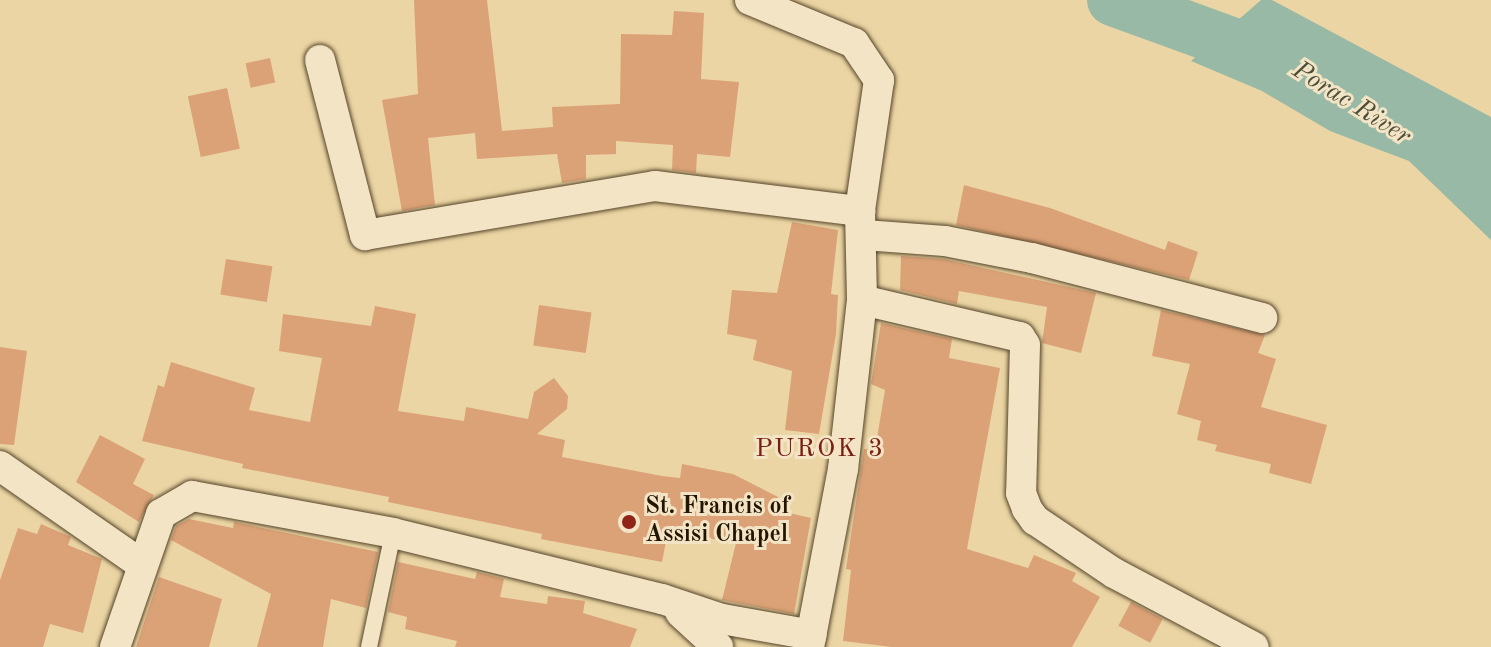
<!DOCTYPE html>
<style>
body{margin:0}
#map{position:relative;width:1491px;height:647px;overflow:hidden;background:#ebd5a4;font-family:"Old Standard TT",serif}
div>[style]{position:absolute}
.water>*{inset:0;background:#98b9a5}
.river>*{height:52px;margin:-26px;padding:0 26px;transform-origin:26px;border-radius:26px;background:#98b9a5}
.building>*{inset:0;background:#dca277;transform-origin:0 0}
.roads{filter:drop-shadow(0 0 2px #554429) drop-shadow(0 0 2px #554429)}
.service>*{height:16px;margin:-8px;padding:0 8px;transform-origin:8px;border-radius:8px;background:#f2e4c4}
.minor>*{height:30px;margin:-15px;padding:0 15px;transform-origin:15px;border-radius:15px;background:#f2e4c4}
.dots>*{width:22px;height:22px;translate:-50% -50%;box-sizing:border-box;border:4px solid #f2e4c4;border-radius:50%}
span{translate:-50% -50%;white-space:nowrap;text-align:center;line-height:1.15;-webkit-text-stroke:6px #f2e4c4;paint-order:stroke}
.poi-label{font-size:24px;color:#231400;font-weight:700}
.left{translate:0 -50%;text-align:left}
.water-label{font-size:26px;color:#4c4e3a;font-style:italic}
.neighbourhood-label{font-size:26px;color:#7a1f14;letter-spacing:2px}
</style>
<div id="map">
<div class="water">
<i style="clip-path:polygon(1261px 0,1272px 0,1491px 117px,1491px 240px,1409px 161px,1330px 131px,1262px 91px,1191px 61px)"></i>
</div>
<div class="river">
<i style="left:1113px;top:0;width:184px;rotate:20deg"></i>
</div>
<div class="building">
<i style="clip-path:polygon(414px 0,487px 0,502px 131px,553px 127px,552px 107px,620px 104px,621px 34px,672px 35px,674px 11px,704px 13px,701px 79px,739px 82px,730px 157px,697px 154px,696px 173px,672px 170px,673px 145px,616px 141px,616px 154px,586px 155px,586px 179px,562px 183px,557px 154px,477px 159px,475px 133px,428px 138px,435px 205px,402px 211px,382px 100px,418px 94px)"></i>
<i style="left:270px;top:58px;width:25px;height:25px;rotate:78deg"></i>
<i style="left:227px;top:88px;width:62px;height:40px;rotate:78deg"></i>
<i style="clip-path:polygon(964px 185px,1050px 208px,1165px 250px,1168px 241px,1198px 252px,1189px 280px,956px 225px)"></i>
<i style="clip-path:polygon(792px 222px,838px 230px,831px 294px,838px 295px,836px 334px,819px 434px,785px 430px,792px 371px,753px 360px,757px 340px,727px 334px,732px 290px,777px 293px)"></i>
<i style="clip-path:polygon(901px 256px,943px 259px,1096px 293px,1081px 353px,1042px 343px,1047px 307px,959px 291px,957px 304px,900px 290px)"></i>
<i style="left:226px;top:259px;width:47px;height:36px;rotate:9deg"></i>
<i style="left:539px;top:305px;width:53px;height:41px;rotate:8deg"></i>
<i style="clip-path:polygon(375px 306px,416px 314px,398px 411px,464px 421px,466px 407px,528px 419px,534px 392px,554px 378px,568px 396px,567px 409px,537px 434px,565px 440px,562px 457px,662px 476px,680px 478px,682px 464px,733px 474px,778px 497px,772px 509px,811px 518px,794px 614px,722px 600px,736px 543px,668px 531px,662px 562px,541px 539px,542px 534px,388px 502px,389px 497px,242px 468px,243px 464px,142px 441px,158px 385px,164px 387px,171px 362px,255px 388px,249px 410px,310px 422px,322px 358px,279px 351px,283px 314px,371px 326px)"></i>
<i style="clip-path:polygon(1161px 310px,1265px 335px,1258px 353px,1276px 359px,1261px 407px,1327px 425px,1311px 484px,1269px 473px,1271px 464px,1215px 451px,1217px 445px,1197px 440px,1201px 421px,1177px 414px,1190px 364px,1152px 356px)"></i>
<i style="clip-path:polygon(881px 323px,952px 339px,949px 358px,1000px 368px,967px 549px,1028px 568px,1034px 555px,1076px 573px,1072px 581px,1100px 597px,1072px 647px,892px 647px,843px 641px,851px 570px,846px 569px,864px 449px,875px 450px,885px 390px,871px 384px)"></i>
<i style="clip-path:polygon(0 347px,27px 351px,14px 445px,0 444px)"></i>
<i style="clip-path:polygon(100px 435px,145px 459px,133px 484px,154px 495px,139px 522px,76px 482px)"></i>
<i style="clip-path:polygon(189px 519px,233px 528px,234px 522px,378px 552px,366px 608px,331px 599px,323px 647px,257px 647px,271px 594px,171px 540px,176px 526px)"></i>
<i style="clip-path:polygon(41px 524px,71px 537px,68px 545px,102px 559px,83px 633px,50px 624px,43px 647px,0 647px,0 580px,18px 528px,37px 534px)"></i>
<i style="clip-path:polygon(398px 562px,475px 579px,477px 572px,504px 579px,500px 597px,547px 604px,548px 596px,585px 601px,583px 613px,637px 629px,630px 647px,455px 647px,457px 641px,405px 629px,407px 617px,388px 612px)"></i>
<i style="clip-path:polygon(159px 577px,222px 599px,209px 647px,136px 647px)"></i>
<i style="left:1131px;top:602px;width:36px;height:27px;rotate:28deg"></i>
</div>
<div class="roads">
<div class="service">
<i style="left:369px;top:647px;width:116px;rotate:-78.1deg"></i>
</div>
<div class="minor">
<i style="left:750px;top:0;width:113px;rotate:22.5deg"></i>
<i style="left:854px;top:43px;width:45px;rotate:56deg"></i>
<i style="left:879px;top:80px;width:132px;rotate:98.3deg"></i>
<i style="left:860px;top:211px;width:89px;rotate:88.7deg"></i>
<i style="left:862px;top:300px;width:170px;rotate:96.4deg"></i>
<i style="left:843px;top:469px;width:181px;rotate:100.8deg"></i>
<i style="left:320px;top:60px;width:181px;rotate:75.6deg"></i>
<i style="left:365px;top:235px;width:294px;rotate:-9.6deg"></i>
<i style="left:655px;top:186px;width:207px;rotate:7deg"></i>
<i style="left:864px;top:235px;width:81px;rotate:4.2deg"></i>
<i style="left:945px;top:241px;width:89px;rotate:11.1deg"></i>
<i style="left:1032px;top:258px;width:238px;rotate:14.6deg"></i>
<i style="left:862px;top:300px;width:162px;rotate:13.2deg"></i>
<i style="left:1020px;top:337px;width:9px;rotate:58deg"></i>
<i style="left:1025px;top:345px;width:148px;rotate:91.5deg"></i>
<i style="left:1021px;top:493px;width:17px;rotate:69deg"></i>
<i style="left:1027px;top:509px;width:14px;rotate:54deg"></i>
<i style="left:1035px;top:520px;width:95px;rotate:33.9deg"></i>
<i style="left:1114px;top:573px;width:158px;rotate:27.9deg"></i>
<i style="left:0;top:466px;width:172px;rotate:34.8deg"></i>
<i style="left:680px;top:612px;width:52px;rotate:42.6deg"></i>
<i style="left:115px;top:647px;width:141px;rotate:-70.9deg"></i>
<i style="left:161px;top:514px;width:36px;rotate:-30deg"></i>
<i style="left:192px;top:496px;width:204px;rotate:10.4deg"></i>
<i style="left:393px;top:533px;width:277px;rotate:13.8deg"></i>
<i style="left:662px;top:599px;width:63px;rotate:18.4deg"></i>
<i style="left:722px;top:619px;width:91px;rotate:10.1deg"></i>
</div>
</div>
<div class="dots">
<i style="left:629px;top:522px;background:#8f2418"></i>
</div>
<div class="poi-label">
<span class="left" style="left:645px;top:522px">St. Francis of<br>Assisi Chapel</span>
</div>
<div class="water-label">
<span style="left:1351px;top:104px;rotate:32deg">Porac River</span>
</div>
<div class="neighbourhood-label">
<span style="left:820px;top:450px">PUROK 3</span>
</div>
</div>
